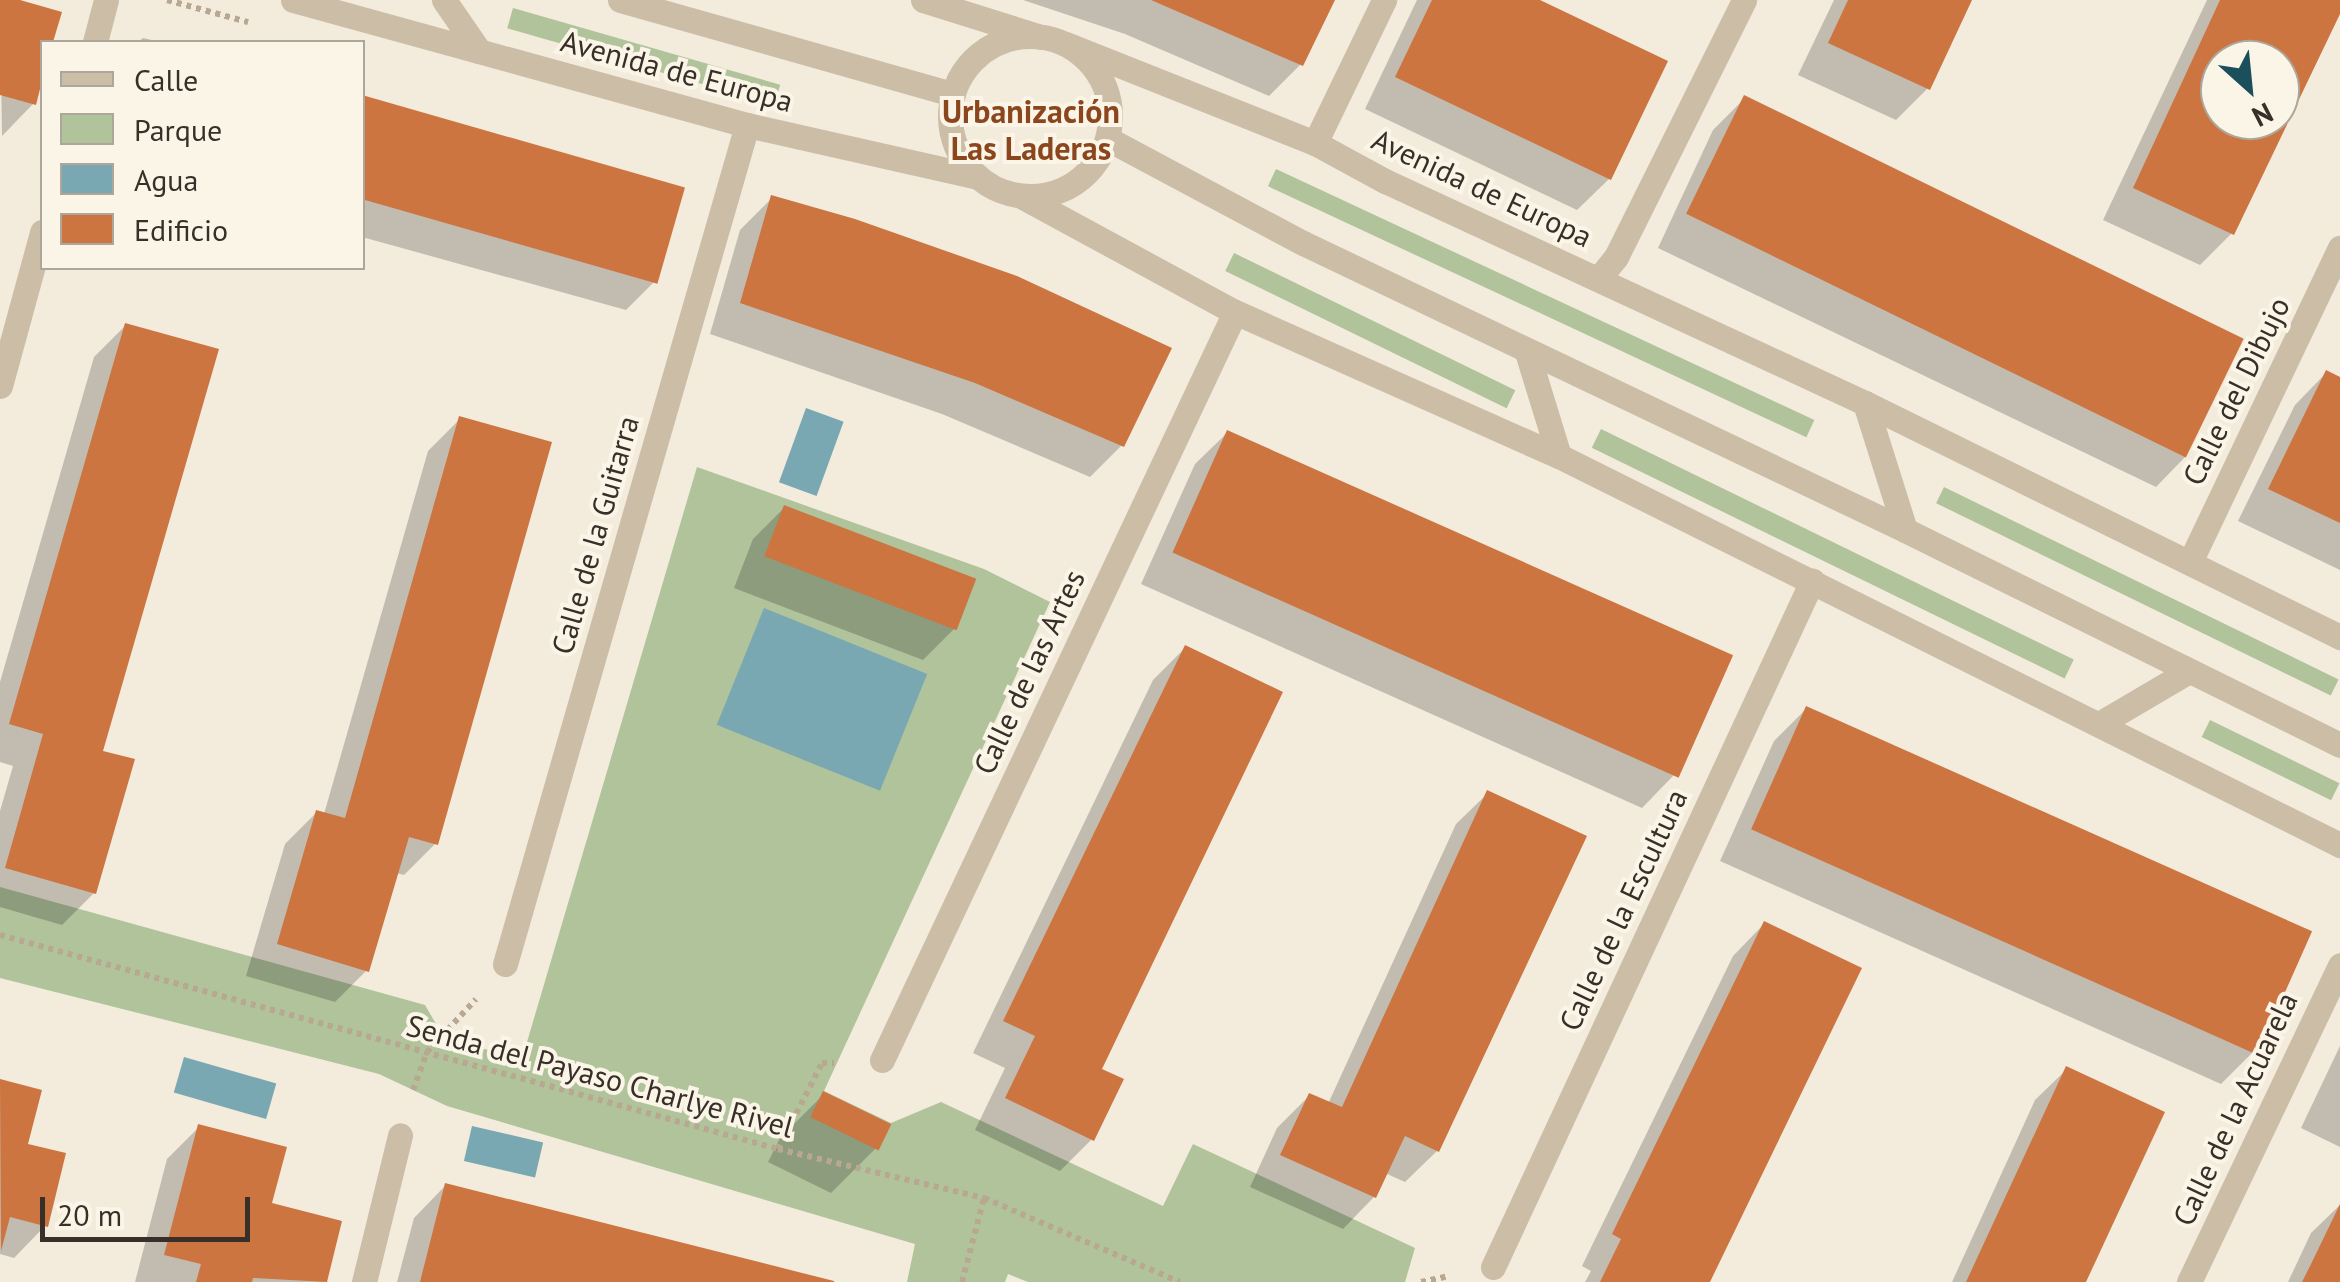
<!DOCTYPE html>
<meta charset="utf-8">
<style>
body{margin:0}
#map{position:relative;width:2340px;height:1282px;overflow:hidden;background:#f3ebdc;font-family:"PT Sans",sans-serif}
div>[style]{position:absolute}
.green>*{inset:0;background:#b0c39b;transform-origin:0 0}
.water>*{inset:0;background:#79a8b2;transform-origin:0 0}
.shadow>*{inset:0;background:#0003}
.building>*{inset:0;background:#cc7541;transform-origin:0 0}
.path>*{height:6px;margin-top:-3px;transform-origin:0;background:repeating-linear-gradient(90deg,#b8a791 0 5px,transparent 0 10px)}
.minor>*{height:25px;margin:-12.5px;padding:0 12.5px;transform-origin:12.5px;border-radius:12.5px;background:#ccbda7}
.tertiary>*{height:25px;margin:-12.5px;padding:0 12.5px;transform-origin:12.5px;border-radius:12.5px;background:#ccbda7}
.tertiary>.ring{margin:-12.5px;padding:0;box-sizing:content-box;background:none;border:25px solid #ccbda7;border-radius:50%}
span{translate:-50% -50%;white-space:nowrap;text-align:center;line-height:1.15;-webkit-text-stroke:8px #fbf5e8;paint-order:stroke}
.street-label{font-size:30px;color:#382f28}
.neighbourhood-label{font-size:32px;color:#8b461d;font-weight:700}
.legend{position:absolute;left:40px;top:40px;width:325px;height:230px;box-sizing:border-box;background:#fbf5e8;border:2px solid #ada69b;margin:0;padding:12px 18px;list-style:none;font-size:30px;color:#382f28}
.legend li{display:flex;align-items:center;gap:20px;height:50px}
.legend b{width:50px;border:2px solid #ada69b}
.north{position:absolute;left:2200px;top:40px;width:100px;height:100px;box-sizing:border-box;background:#fbf5e8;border:2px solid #ada69b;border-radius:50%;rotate:153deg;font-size:28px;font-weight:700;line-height:40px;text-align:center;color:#382f28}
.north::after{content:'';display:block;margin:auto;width:35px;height:45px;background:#1b4f5c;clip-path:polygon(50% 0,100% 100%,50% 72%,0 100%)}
.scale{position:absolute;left:40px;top:1197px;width:210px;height:45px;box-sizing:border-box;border:5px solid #382f28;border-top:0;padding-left:12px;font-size:30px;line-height:35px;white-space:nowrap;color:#382f28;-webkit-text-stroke:8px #fbf5e8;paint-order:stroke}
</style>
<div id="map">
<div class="green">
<i style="left:513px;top:8px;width:278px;height:21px;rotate:16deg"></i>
<i style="left:1276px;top:169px;width:594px;height:19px;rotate:25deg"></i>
<i style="left:1234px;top:253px;width:313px;height:20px;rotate:26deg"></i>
<i style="left:1601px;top:429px;width:526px;height:21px;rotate:26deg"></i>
<i style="clip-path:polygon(697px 467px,984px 569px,1050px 602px,824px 1091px,891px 1123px,941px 1102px,1163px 1206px,1193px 1144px,1415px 1248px,1405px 1282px,1028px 1282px,1008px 1274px,1005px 1282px,907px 1282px,915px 1244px,447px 1106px,379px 1074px,0 978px,0 887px,425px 1005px,444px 1038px,522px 1059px)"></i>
<i style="left:1944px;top:487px;width:439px;height:18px;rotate:26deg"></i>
<i style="left:2210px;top:720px;width:144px;height:19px;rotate:26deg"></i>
</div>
<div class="water">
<i style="left:806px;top:408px;width:40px;height:79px;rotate:20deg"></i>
<i style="left:764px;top:608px;width:176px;height:126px;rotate:22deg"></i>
<i style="left:184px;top:1057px;width:96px;height:37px;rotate:16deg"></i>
<i style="left:472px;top:1126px;width:73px;height:36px;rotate:13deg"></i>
</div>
<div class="shadow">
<i style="clip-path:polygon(0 0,58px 14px,50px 42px,42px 42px,42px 71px,33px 104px,2px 136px)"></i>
<i style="clip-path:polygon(1023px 0,1332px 0,1301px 64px,1269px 96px,1125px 34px)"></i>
<i style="clip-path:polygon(1417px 0,1535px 0,1609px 179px,1577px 210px,1365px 109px)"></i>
<i style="clip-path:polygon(1834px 0,1970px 0,1928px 88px,1896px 120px,1798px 75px)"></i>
<i style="clip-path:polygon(evenodd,2207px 0,2340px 0,2340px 8px,2232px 233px,2200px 265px,2103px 220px,2207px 0,2220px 60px,2280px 60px,2280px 120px,2220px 120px,2220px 60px)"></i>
<i style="clip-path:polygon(143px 38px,160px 42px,138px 42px)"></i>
<i style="clip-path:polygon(1745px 98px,2187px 455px,2156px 487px,1658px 248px,1713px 130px)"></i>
<i style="clip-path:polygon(362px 99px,658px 278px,626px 310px,362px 237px)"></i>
<i style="clip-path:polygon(772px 198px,1122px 445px,1090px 477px,942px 414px,710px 334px,740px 230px)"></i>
<i style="clip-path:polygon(126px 325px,94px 893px,62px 925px,0 907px,0 811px,13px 766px,0 762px,0 682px,94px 357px)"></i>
<i style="clip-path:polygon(2326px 373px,2340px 380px,2340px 570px,2238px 521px,2295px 405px)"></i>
<i style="clip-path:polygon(460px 419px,436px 843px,404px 875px,396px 873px,367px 970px,335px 1002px,246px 976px,285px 844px,317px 812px,324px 814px,428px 451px)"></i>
<i style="clip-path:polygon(1227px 433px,1729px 659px,1673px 776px,1642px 808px,1141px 584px,1195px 464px)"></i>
<i style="clip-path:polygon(785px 507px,955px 628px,923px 660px,734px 588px,753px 539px)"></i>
<i style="clip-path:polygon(1185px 648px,1098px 1070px,1092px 1139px,1060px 1171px,975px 1130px,1005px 1068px,973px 1053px,1153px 680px)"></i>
<i style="clip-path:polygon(1806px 709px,2253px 1052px,2221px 1084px,1720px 861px,1774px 741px)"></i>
<i style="clip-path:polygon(1488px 793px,1437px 1151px,1405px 1182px,1385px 1173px,1374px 1197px,1343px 1229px,1250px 1187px,1277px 1128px,1309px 1096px,1328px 1104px,1456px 824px)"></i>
<i style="clip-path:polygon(1764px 924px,1707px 1282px,1585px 1282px,1591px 1271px,1582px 1266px,1733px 956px)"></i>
<i style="clip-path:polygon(2340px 1046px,2340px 1147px,2301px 1128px)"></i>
<i style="clip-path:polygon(2067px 1069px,2083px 1282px,1952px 1282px,2035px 1100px)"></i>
<i style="clip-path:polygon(0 1081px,39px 1092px,25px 1146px,45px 1226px,14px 1258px,0 1254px)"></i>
<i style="clip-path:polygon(824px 1094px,875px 1149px,831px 1193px,768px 1162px,780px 1138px)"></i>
<i style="clip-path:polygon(199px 1127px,269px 1205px,339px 1223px,324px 1282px,135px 1282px,167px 1159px)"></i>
<i style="clip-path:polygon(445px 1186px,829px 1282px,397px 1282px,414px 1218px)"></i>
<i style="clip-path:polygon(2340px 1205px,2340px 1282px,2288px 1282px,2311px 1233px)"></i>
</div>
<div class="building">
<i style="clip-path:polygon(0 0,20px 0,62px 12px,53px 42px,42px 42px,42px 81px,36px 105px,0 95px)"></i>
<i style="clip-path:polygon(1151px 0,1335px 0,1303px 66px)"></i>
<i style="clip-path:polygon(1432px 0,1540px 0,1668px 61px,1611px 180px,1395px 77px)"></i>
<i style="clip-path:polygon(1848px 0,1972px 0,1930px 90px,1828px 43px)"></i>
<i style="clip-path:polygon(evenodd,2220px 0,2340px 0,2340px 14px,2234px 235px,2133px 188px,2220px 0,2220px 60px,2280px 60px,2280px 120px,2220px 120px,2220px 60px)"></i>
<i style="left:362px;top:95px;width:336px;height:100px;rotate:16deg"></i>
<i style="left:1744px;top:95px;width:556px;height:132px;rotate:26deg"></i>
<i style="clip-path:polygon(771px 195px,855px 219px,1017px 276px,1172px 348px,1124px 447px,975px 383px,740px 303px)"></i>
<i style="clip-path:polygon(125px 323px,219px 349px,103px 751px,135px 759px,96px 894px,5px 868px,43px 734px,9px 724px)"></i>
<i style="clip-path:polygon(2326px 370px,2340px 377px,2340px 523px,2268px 489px)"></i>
<i style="clip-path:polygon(459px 416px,552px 442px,438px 845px,409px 837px,369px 972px,277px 944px,316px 810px,345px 818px)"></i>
<i style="left:1227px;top:430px;width:554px;height:134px;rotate:24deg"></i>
<i style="left:784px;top:505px;width:206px;height:55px;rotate:21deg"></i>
<i style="clip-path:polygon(1185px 645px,1283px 692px,1102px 1069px,1124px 1079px,1094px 1141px,1005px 1098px,1035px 1036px,1003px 1021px)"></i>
<i style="left:1806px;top:706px;width:554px;height:135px;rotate:24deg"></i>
<i style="clip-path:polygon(1487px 790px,1587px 836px,1439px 1152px,1405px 1136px,1376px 1198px,1280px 1155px,1309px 1093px,1342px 1107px)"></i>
<i style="clip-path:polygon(1764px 921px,1862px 968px,1710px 1282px,1600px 1282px,1621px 1239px,1612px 1234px)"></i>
<i style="clip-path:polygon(2066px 1066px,2165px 1112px,2086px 1282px,1966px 1282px)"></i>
<i style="clip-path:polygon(0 1079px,42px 1090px,28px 1144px,66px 1153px,48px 1227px,10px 1217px,1px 1251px)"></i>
<i style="left:823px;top:1091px;width:76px;height:29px;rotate:26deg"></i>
<i style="clip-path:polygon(198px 1124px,287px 1147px,272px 1203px,342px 1221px,327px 1282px,253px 1278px,252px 1282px,196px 1282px,201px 1264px,164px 1255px)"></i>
<i style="clip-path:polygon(445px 1183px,834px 1281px,834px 1282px,420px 1282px)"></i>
<i style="clip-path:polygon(2340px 1204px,2340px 1282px,2302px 1282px,2313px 1260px)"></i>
</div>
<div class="path">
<i style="left:167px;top:0;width:84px;rotate:15.2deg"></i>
<i style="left:0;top:935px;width:807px;rotate:15.38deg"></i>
<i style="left:778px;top:1149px;width:212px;rotate:13.4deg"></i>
<i style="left:984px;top:1198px;width:213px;rotate:23.2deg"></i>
<i style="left:413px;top:1090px;width:40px;rotate:-69.8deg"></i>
<i style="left:427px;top:1052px;width:72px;rotate:-47.2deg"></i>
<i style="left:778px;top:1149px;width:97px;rotate:-62.9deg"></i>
<i style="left:822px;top:1063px;width:12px"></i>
<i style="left:962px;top:1282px;width:87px;rotate:-75.3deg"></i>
<i style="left:1421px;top:1282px;width:29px;rotate:-12deg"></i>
</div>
<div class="minor">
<i style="left:293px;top:0;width:471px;rotate:15.4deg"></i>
<i style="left:747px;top:125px;width:236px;rotate:12.7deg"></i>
<i style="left:444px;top:0;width:62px;rotate:55.5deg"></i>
<i style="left:923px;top:0;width:124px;rotate:17.4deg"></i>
<i style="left:95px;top:42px;width:43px;rotate:-75.3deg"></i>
<i style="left:1066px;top:44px;width:268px;rotate:21.7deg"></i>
<i style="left:1315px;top:143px;width:80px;rotate:28.5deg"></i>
<i style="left:1385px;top:181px;width:529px;rotate:24.82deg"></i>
<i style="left:1865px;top:403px;width:530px;rotate:26.23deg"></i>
<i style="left:1315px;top:143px;width:159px;rotate:-64.2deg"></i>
<i style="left:1021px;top:196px;width:243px;rotate:28.5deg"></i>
<i style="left:1235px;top:312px;width:355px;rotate:24deg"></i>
<i style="left:1559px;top:456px;width:873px;rotate:26.48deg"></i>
<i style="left:1599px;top:278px;width:27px;rotate:-51deg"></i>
<i style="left:1616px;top:257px;width:287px;rotate:-63.5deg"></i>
<i style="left:1527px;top:352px;width:109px;rotate:72.9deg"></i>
<i style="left:0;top:386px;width:160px;rotate:-74.7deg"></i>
<i style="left:1865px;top:403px;width:133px;rotate:72.5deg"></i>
<i style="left:2190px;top:562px;width:348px;rotate:-64.5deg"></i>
<i style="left:2099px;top:724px;width:104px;rotate:-30.5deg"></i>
<i style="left:505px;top:964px;width:873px;rotate:-73.91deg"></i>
<i style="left:882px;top:1060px;width:827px;rotate:-64.74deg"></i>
<i style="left:1493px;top:1267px;width:757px;rotate:-65.06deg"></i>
<i style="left:364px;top:1282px;width:151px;rotate:-76.2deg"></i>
<i style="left:2189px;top:1282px;width:351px;rotate:-64.5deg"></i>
</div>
<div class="tertiary">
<i style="left:620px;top:0;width:346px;rotate:15.8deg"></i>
<i class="ring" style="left:950px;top:36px;width:135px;height:135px"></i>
<i style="left:1108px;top:139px;width:221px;rotate:28.1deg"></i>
<i style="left:1303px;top:243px;width:667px;rotate:25.49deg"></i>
<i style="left:1905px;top:530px;width:485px;rotate:26.3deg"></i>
</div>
<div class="street-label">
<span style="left:677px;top:71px;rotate:15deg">Avenida de Europa</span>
<span style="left:1482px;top:188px;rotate:25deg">Avenida de Europa</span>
<span style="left:2236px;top:391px;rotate:-64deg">Calle del Dibujo</span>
<span style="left:595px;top:535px;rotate:-74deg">Calle de la Guitarra</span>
<span style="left:1029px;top:672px;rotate:-65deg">Calle de las Artes</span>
<span style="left:1623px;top:910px;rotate:-65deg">Calle de la Escultura</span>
<span style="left:600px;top:1076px;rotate:15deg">Senda del Payaso Charlye Rivel</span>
<span style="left:2235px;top:1109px;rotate:-65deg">Calle de la Acuarela</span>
</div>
<div class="neighbourhood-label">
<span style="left:1031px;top:130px">Urbanización<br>Las Laderas</span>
</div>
<ul class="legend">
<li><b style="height:12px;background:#ccbda7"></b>Calle</li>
<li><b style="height:28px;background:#b0c39b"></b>Parque</li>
<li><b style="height:28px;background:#79a8b2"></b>Agua</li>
<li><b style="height:28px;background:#cc7541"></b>Edificio</li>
</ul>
<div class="north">N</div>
<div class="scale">20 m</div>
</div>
